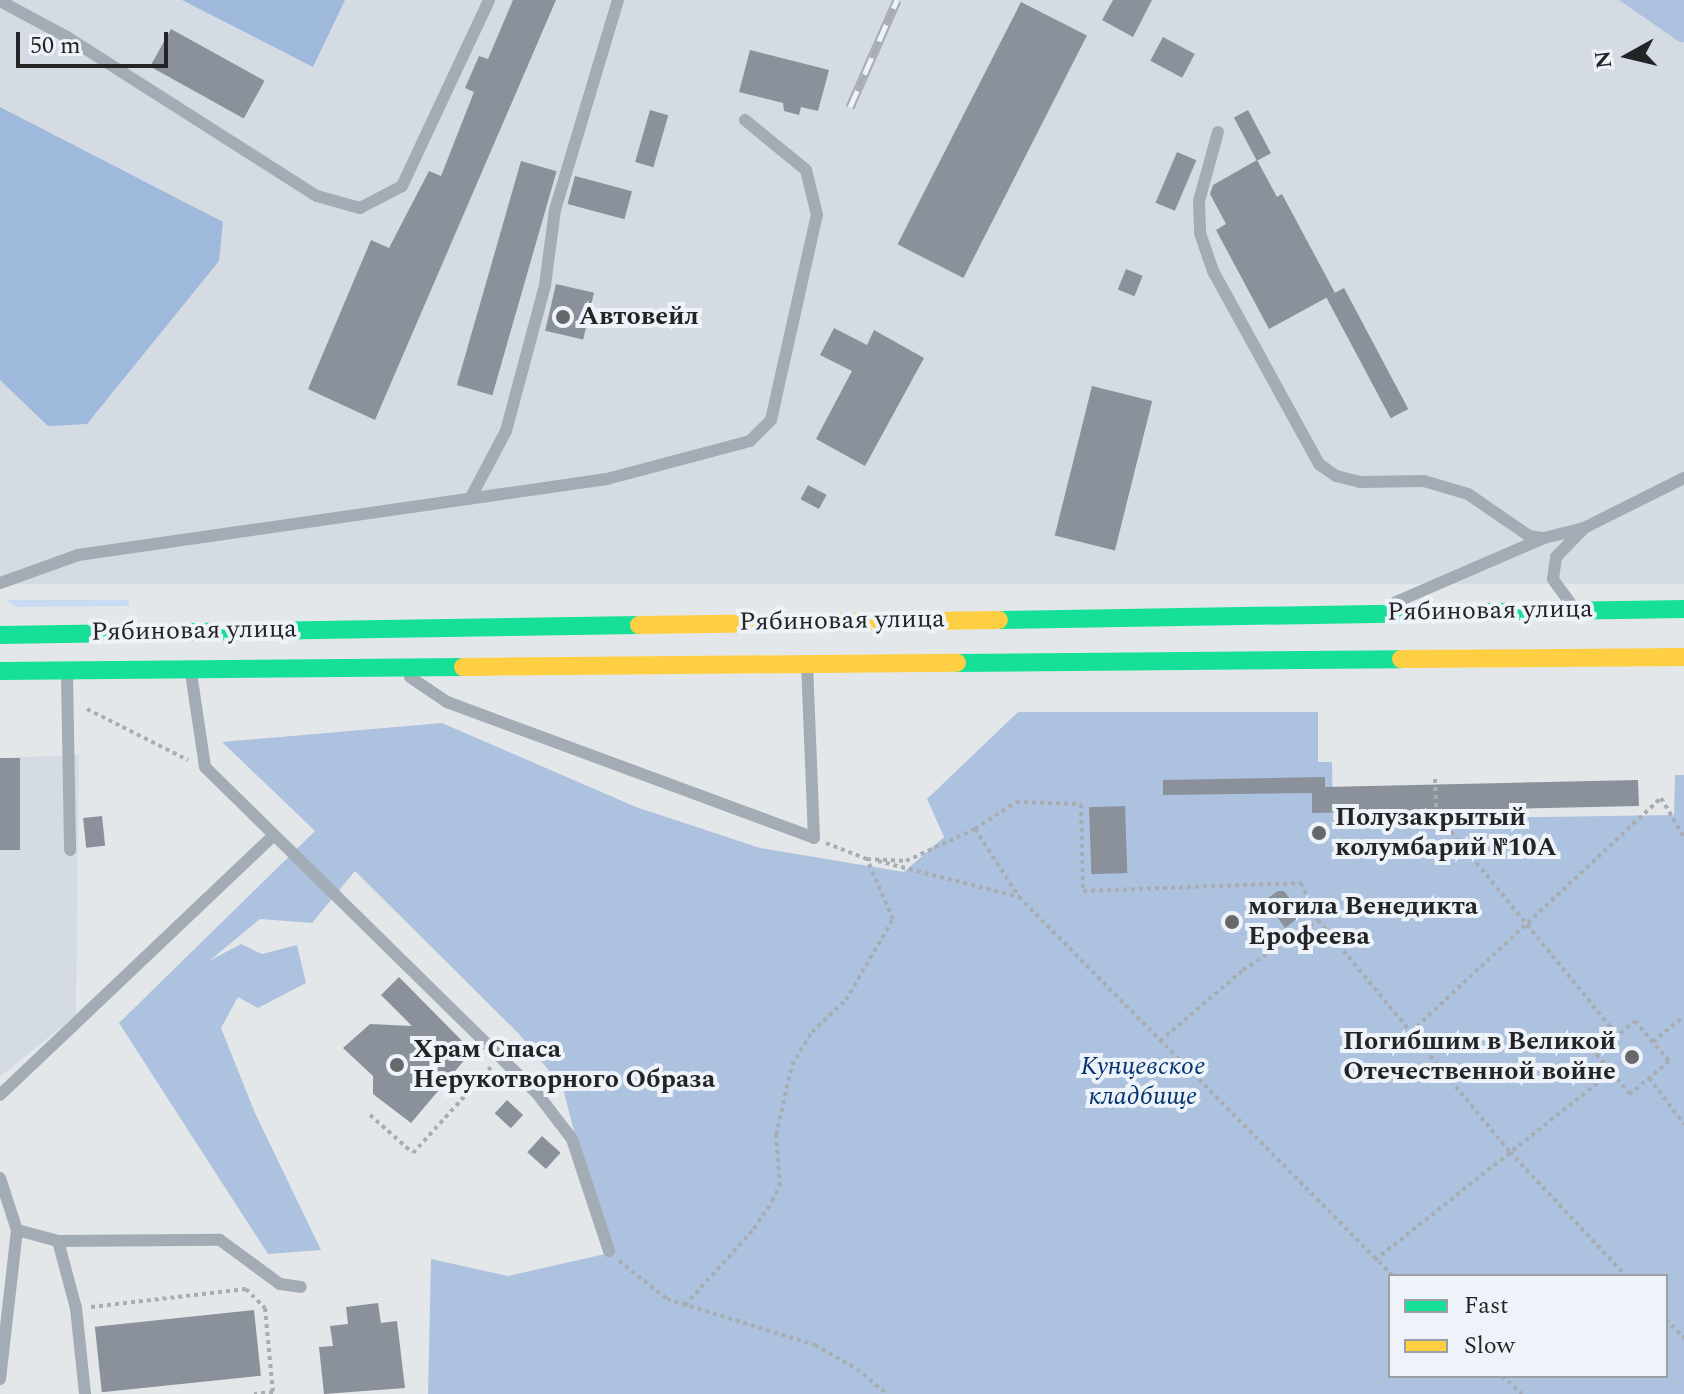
<!DOCTYPE html>
<meta charset="utf-8">
<style>
body{margin:0}
#map{position:relative;width:1684px;height:1394px;overflow:hidden;background:#e4e7ea;font-family:Spectral,serif}
div>[style]{position:absolute}
.built>*{inset:0;background:#d5dbe3;transform-origin:0 0}
.green>*{inset:0;background:#c9dbf3}
.forest>*{inset:0;background:#adc2df}
.water>*{inset:0;background:#9fb9dd}
.building>*{inset:0;background:#8a919b;transform-origin:0 0}
.path>*{height:4px;margin-top:-2px;transform-origin:0;background:repeating-linear-gradient(90deg,#a8acb3 0 4px,transparent 0 8px)}
.lane>*{height:12px;margin:-6px;padding:0 6px;transform-origin:6px;border-radius:6px;background:#a3abb4}
.fast>*{height:18px;margin:-9px;padding:0 9px;transform-origin:9px;border-radius:9px;background:#16e098}
.slow>*{height:18px;margin:-9px;padding:0 9px;transform-origin:9px;border-radius:9px;background:#ffcf43}
.rail>*{height:9px;margin-top:-4.5px;transform-origin:0;background:repeating-linear-gradient(90deg,#eef3fa 0 18px,#a8acb3 0 36px);box-sizing:border-box;border-block:2px solid #a8acb3}
.dots>*{width:22px;height:22px;translate:-50% -50%;box-sizing:border-box;border:4px solid #eef3fa;border-radius:50%}
span{translate:-50% -50%;white-space:nowrap;text-align:center;line-height:1.15;-webkit-text-stroke:8px #eef3fa;paint-order:stroke}
.poi-label{font-size:26px;color:#222426;font-weight:700}
.left{translate:0 -50%;text-align:left}
.right{translate:-100% -50%;text-align:right}
.street-label{font-size:26px;color:#222426}
.park-label{font-size:26px;color:#02346f;font-style:italic}
.legend{position:absolute;left:1388px;top:1274px;width:280px;height:104px;box-sizing:border-box;background:#eef3fa;border:2px solid #9ca0a5;margin:0;padding:10px 14px;list-style:none;font-size:24px;color:#222426}
.legend li{display:flex;align-items:center;gap:16px;height:40px}
.legend b{width:40px;border:2px solid #9ca0a5}
.north{position:absolute;left:1588px;top:16px;width:80px;height:80px;-webkit-text-stroke:6px #eef3fa;paint-order:stroke;rotate:262deg;font-size:22px;font-weight:700;line-height:32px;text-align:center;color:#222426}
.north::after{content:'';display:block;margin:auto;width:28px;height:36px;background:#222426;clip-path:polygon(50% 0,100% 100%,50% 72%,0 100%)}
.scale{position:absolute;left:16px;top:32px;width:152px;height:36px;box-sizing:border-box;border:4px solid #222426;border-top:0;padding-left:10px;font-size:24px;line-height:28px;white-space:nowrap;color:#222426;-webkit-text-stroke:6px #eef3fa;paint-order:stroke}
</style>
<div id="map">
<div class="built">
<i style="left:0;top:0;width:1684px;height:584px"></i>
<i style="clip-path:polygon(79px 755px,76px 1015px,0 1077px,0 758px)"></i>
</div>
<div class="green">
<i style="clip-path:polygon(6px 600px,129px 600px,129px 606px,15px 607px)"></i>
</div>
<div class="forest">
<i style="clip-path:polygon(1619px 0,1684px 0,1684px 42px,1681px 43px)"></i>
<i style="clip-path:polygon(evenodd,1018px 712px,1318px 712px,1318px 762px,1332px 762px,1333px 820px,1674px 815px,1675px 775px,1684px 775px,1684px 1394px,428px 1394px,431px 1259px,508px 1276px,605px 1254px,563px 1088px,519px 1034px,355px 871px,312px 923px,260px 919px,209px 961px,241px 944px,262px 954px,297px 945px,306px 983px,258px 1008px,238px 997px,221px 1028px,255px 1113px,321px 1250px,268px 1254px,119px 1023px,315px 831px,222px 742px,442px 723px,636px 807px,760px 848px,904px 872px,944px 837px,927px 799px,1018px 712px,1390px 1276px,1666px 1276px,1666px 1376px,1390px 1376px,1390px 1276px)"></i>
</div>
<div class="water">
<i style="clip-path:polygon(182px 0,345px 0,313px 67px)"></i>
<i style="clip-path:polygon(0 107px,223px 222px,219px 261px,87px 424px,48px 426px,0 380px)"></i>
</div>
<div class="building">
<i style="clip-path:polygon(513px 0,556px 0,375px 420px,308px 389px,371px 240px,389px 248px,429px 171px,441px 176px,474px 92px,465px 88px,479px 56px,488px 59px)"></i>
<i style="clip-path:polygon(1113px 0,1152px 0,1133px 37px,1102px 20px)"></i>
<i style="left:1021px;top:2px;width:74px;height:272px;rotate:27deg"></i>
<i style="left:171px;top:29px;width:107px;height:43px;rotate:29deg"></i>
<i style="left:1163px;top:37px;width:36px;height:27px;rotate:28deg"></i>
<i style="clip-path:polygon(750px 50px,829px 70px,818px 111px,801px 107px,799px 115px,784px 111px,783px 103px,739px 92px)"></i>
<i style="left:650px;top:110px;width:19px;height:54px;rotate:16deg"></i>
<i style="left:1248px;top:110px;width:49px;height:16px;rotate:62deg"></i>
<i style="left:1177px;top:152px;width:21px;height:55px;rotate:23deg"></i>
<i style="clip-path:polygon(1257px 160px,1277px 197px,1282px 194px,1335px 293px,1269px 329px,1216px 230px,1226px 224px,1210px 194px,1213px 185px)"></i>
<i style="left:521px;top:161px;width:37px;height:233px;rotate:16deg"></i>
<i style="left:575px;top:176px;width:59px;height:29px;rotate:15deg"></i>
<i style="left:1126px;top:269px;width:18px;height:22px;rotate:22deg"></i>
<i style="left:556px;top:284px;width:39px;height:48px;rotate:13deg"></i>
<i style="left:1344px;top:288px;width:137px;height:20px;rotate:62deg"></i>
<i style="clip-path:polygon(834px 328px,867px 345px,874px 330px,924px 358px,865px 466px,816px 439px,852px 371px,820px 355px)"></i>
<i style="left:1092px;top:386px;width:62px;height:154px;rotate:14deg"></i>
<i style="left:808px;top:485px;width:21px;height:16px;rotate:28deg"></i>
<i style="left:0;top:758px;width:20px;height:92px"></i>
<i style="clip-path:polygon(1325px 777px,1325px 787px,1638px 780px,1639px 806px,1312px 813px,1312px 793px,1163px 795px,1163px 780px)"></i>
<i style="left:1125px;top:806px;width:67px;height:36px;rotate:88deg"></i>
<i style="left:102px;top:816px;width:30px;height:19px;rotate:84deg"></i>
<i style="clip-path:polygon(1278px 891px,1284px 891px,1302px 915px,1285px 928px,1265px 900px)"></i>
<i style="clip-path:polygon(399px 977px,472px 1051px,411px 1123px,373px 1094px,373px 1076px,343px 1048px,370px 1024px,412px 1026px,381px 995px)"></i>
<i style="left:507px;top:1100px;width:22px;height:18px;rotate:43deg"></i>
<i style="left:542px;top:1136px;width:25px;height:22px;rotate:42deg"></i>
<i style="clip-path:polygon(378px 1303px,381px 1323px,397px 1321px,405px 1388px,324px 1394px,319px 1347px,333px 1346px,330px 1326px,348px 1324px,346px 1307px)"></i>
<i style="left:254px;top:1310px;width:66px;height:160px;rotate:84deg"></i>
</div>
<div class="path">
<i style="left:87px;top:709px;width:113px;rotate:26.8deg"></i>
<i style="left:1435px;top:779px;width:34px;rotate:88deg"></i>
<i style="left:1436px;top:813px;width:288px;rotate:50.8deg"></i>
<i style="left:975px;top:829px;width:81px;rotate:57.1deg"></i>
<i style="left:867px;top:859px;width:39px;rotate:3deg"></i>
<i style="left:906px;top:861px;width:76px;rotate:-24.9deg"></i>
<i style="left:975px;top:829px;width:49px;rotate:-33.4deg"></i>
<i style="left:1016px;top:802px;width:65px;rotate:1.8deg"></i>
<i style="left:1081px;top:804px;width:87px;rotate:88.7deg"></i>
<i style="left:1083px;top:891px;width:218px;rotate:-2.1deg"></i>
<i style="left:1301px;top:883px;width:41px;rotate:65.3deg"></i>
<i style="left:1318px;top:920px;width:301px;rotate:50.4deg"></i>
<i style="left:1510px;top:1152px;width:170px;rotate:46.9deg"></i>
<i style="left:878px;top:861px;width:146px;rotate:14.3deg"></i>
<i style="left:1019px;top:897px;width:532px;rotate:45.38deg"></i>
<i style="left:1635px;top:1021px;width:52px;rotate:49.6deg"></i>
<i style="left:1669px;top:1061px;width:51px;rotate:139.8deg"></i>
<i style="left:1630px;top:1094px;width:52px;rotate:-130.4deg"></i>
<i style="left:1596px;top:1054px;width:51px;rotate:-40.2deg"></i>
<i style="left:1411px;top:1032px;width:342px;rotate:-43.1deg"></i>
<i style="left:1661px;top:798px;width:45px;rotate:59.5deg"></i>
<i style="left:1160px;top:1041px;width:109px;rotate:-40.5deg"></i>
<i style="left:1243px;top:970px;width:90px;rotate:-33.7deg"></i>
<i style="left:1653px;top:1042px;width:40px;rotate:-40deg"></i>
<i style="left:1649px;top:1078px;width:58px;rotate:52.7deg"></i>
<i style="left:370px;top:1115px;width:57px;rotate:41.5deg"></i>
<i style="left:413px;top:1153px;width:116px;rotate:-47.8deg"></i>
<i style="left:1375px;top:1260px;width:302px;rotate:-38.5deg"></i>
<i style="left:619px;top:1261px;width:61px;rotate:38.4deg"></i>
<i style="left:667px;top:1299px;width:155px;rotate:17.3deg"></i>
<i style="left:815px;top:1345px;width:48px;rotate:29.7deg"></i>
<i style="left:857px;top:1369px;width:39px;rotate:40deg"></i>
<i style="left:685px;top:1305px;width:103px;rotate:-47.8deg"></i>
<i style="left:754px;top:1229px;width:33px;rotate:-57deg"></i>
<i style="left:772px;top:1201px;width:17px;rotate:-62deg"></i>
<i style="left:780px;top:1186px;width:51px;rotate:-94.5deg"></i>
<i style="left:776px;top:1135px;width:72px;rotate:-77.1deg"></i>
<i style="left:792px;top:1065px;width:39px;rotate:-59deg"></i>
<i style="left:812px;top:1032px;width:47px;rotate:-43.3deg"></i>
<i style="left:846px;top:1000px;width:94px;rotate:-59.9deg"></i>
<i style="left:893px;top:919px;width:65px;rotate:-113.4deg"></i>
<i style="left:867px;top:859px;width:44px;rotate:-158.7deg"></i>
<i style="left:91px;top:1307px;width:156px;rotate:-6.6deg"></i>
<i style="left:246px;top:1289px;width:27px;rotate:45deg"></i>
<i style="left:265px;top:1308px;width:84px;rotate:84.6deg"></i>
<i style="left:273px;top:1392px;width:19px;rotate:174deg"></i>
<i style="left:1666px;top:1319px;width:26px;rotate:47deg"></i>
<i style="left:1502px;top:1376px;width:27px;rotate:42deg"></i>
</div>
<div class="lane">
<i style="left:0;top:1px;width:76px;rotate:28.2deg"></i>
<i style="left:67px;top:37px;width:296px;rotate:32.5deg"></i>
<i style="left:317px;top:196px;width:45px;rotate:15.6deg"></i>
<i style="left:360px;top:208px;width:47px;rotate:-27.6deg"></i>
<i style="left:402px;top:186px;width:205px;rotate:-64.9deg"></i>
<i style="left:1218px;top:132px;width:72px;rotate:105.4deg"></i>
<i style="left:1199px;top:201px;width:32px;rotate:88deg"></i>
<i style="left:1200px;top:233px;width:40px;rotate:71.1deg"></i>
<i style="left:1213px;top:271px;width:220px;rotate:61.2deg"></i>
<i style="left:1319px;top:464px;width:21px;rotate:35deg"></i>
<i style="left:1336px;top:476px;width:25px;rotate:14deg"></i>
<i style="left:1360px;top:482px;width:64px;rotate:-0.9deg"></i>
<i style="left:1424px;top:481px;width:46px;rotate:16.5deg"></i>
<i style="left:1468px;top:494px;width:74px;rotate:34.5deg"></i>
<i style="left:1529px;top:536px;width:15px;rotate:8deg"></i>
<i style="left:471px;top:497px;width:75px;rotate:-62.1deg"></i>
<i style="left:506px;top:431px;width:151px;rotate:-75deg"></i>
<i style="left:545px;top:285px;width:76px;rotate:-82.4deg"></i>
<i style="left:555px;top:210px;width:219px;rotate:-73.3deg"></i>
<i style="left:0;top:583px;width:83px;rotate:-19.7deg"></i>
<i style="left:78px;top:555px;width:534px;rotate:-8.18deg"></i>
<i style="left:607px;top:479px;width:148px;rotate:-14.9deg"></i>
<i style="left:750px;top:441px;width:30px;rotate:-45deg"></i>
<i style="left:771px;top:420px;width:210px;rotate:-77.4deg"></i>
<i style="left:817px;top:215px;width:46px;rotate:-103.7deg"></i>
<i style="left:806px;top:170px;width:79px;rotate:-140.7deg"></i>
<i style="left:1396px;top:602px;width:161px;rotate:-23.4deg"></i>
<i style="left:1544px;top:538px;width:41px;rotate:-14deg"></i>
<i style="left:1584px;top:528px;width:112px;rotate:-26.6deg"></i>
<i style="left:1571px;top:604px;width:31px;rotate:-126deg"></i>
<i style="left:1553px;top:579px;width:22px;rotate:-82deg"></i>
<i style="left:1556px;top:557px;width:40px;rotate:-46deg"></i>
<i style="left:191px;top:673px;width:95px;rotate:81.5deg"></i>
<i style="left:205px;top:767px;width:464px;rotate:44.5deg"></i>
<i style="left:536px;top:1092px;width:59px;rotate:52.5deg"></i>
<i style="left:572px;top:1139px;width:118px;rotate:71.7deg"></i>
<i style="left:67px;top:674px;width:176px;rotate:89deg"></i>
<i style="left:410px;top:677px;width:45px;rotate:34deg"></i>
<i style="left:447px;top:702px;width:391px;rotate:20.3deg"></i>
<i style="left:814px;top:838px;width:173px;rotate:-92.3deg"></i>
<i style="left:0;top:1095px;width:376px;rotate:-43.5deg"></i>
<i style="left:0;top:1178px;width:55px;rotate:71.9deg"></i>
<i style="left:17px;top:1230px;width:150px;rotate:96.5deg"></i>
<i style="left:17px;top:1230px;width:42px;rotate:15deg"></i>
<i style="left:58px;top:1241px;width:162px;rotate:-0.4deg"></i>
<i style="left:220px;top:1240px;width:74px;rotate:36.3deg"></i>
<i style="left:280px;top:1284px;width:21px;rotate:8deg"></i>
<i style="left:58px;top:1241px;width:69px;rotate:75deg"></i>
<i style="left:76px;top:1308px;width:86px;rotate:84deg"></i>
</div>
<div class="fast">
<i style="left:999px;top:620px;width:685px;rotate:-0.92deg"></i>
<i style="left:0;top:635px;width:639px;rotate:-0.9deg"></i>
<i style="left:957px;top:663px;width:444px;rotate:-0.5deg"></i>
<i style="left:0;top:671px;width:463px;rotate:-0.5deg"></i>
</div>
<div class="slow">
<i style="left:639px;top:625px;width:360px;rotate:-0.8deg"></i>
<i style="left:1401px;top:659px;width:283px;rotate:-0.4deg"></i>
<i style="left:463px;top:667px;width:494px;rotate:-0.5deg"></i>
</div>
<div class="rail">
<i style="left:850px;top:107px;width:117px;rotate:-66.3deg"></i>
</div>
<div class="dots">
<i style="left:563px;top:317px;background:#66686b"></i>
<i style="left:1319px;top:833px;background:#66686b"></i>
<i style="left:1232px;top:922px;background:#66686b"></i>
<i style="left:1632px;top:1057px;background:#66686b"></i>
<i style="left:397px;top:1065px;background:#66686b"></i>
</div>
<div class="poi-label">
<span class="left" style="left:579px;top:317px">Автовейл</span>
<span class="left" style="left:1335px;top:833px">Полузакрытый<br>колумбарий №10А</span>
<span class="left" style="left:1248px;top:922px">могила Венедикта<br>Ерофеева</span>
<span class="right" style="left:1616px;top:1057px">Погибшим в Великой<br>Отечественной войне</span>
<span class="left" style="left:413px;top:1065px">Храм Спаса<br>Нерукотворного Образа</span>
</div>
<div class="street-label">
<span style="left:1490px;top:611px;rotate:-1deg">Рябиновая улица</span>
<span style="left:842px;top:621px;rotate:-1deg">Рябиновая улица</span>
<span style="left:194px;top:631px;rotate:-1deg">Рябиновая улица</span>
</div>
<div class="park-label">
<span style="left:1143px;top:1082px">Кунцевское<br>кладбище</span>
</div>
<ul class="legend">
<li><b style="height:10px;background:#16e098"></b>Fast</li>
<li><b style="height:10px;background:#ffcf43"></b>Slow</li>
</ul>
<div class="north">N</div>
<div class="scale">50 m</div>
</div>
